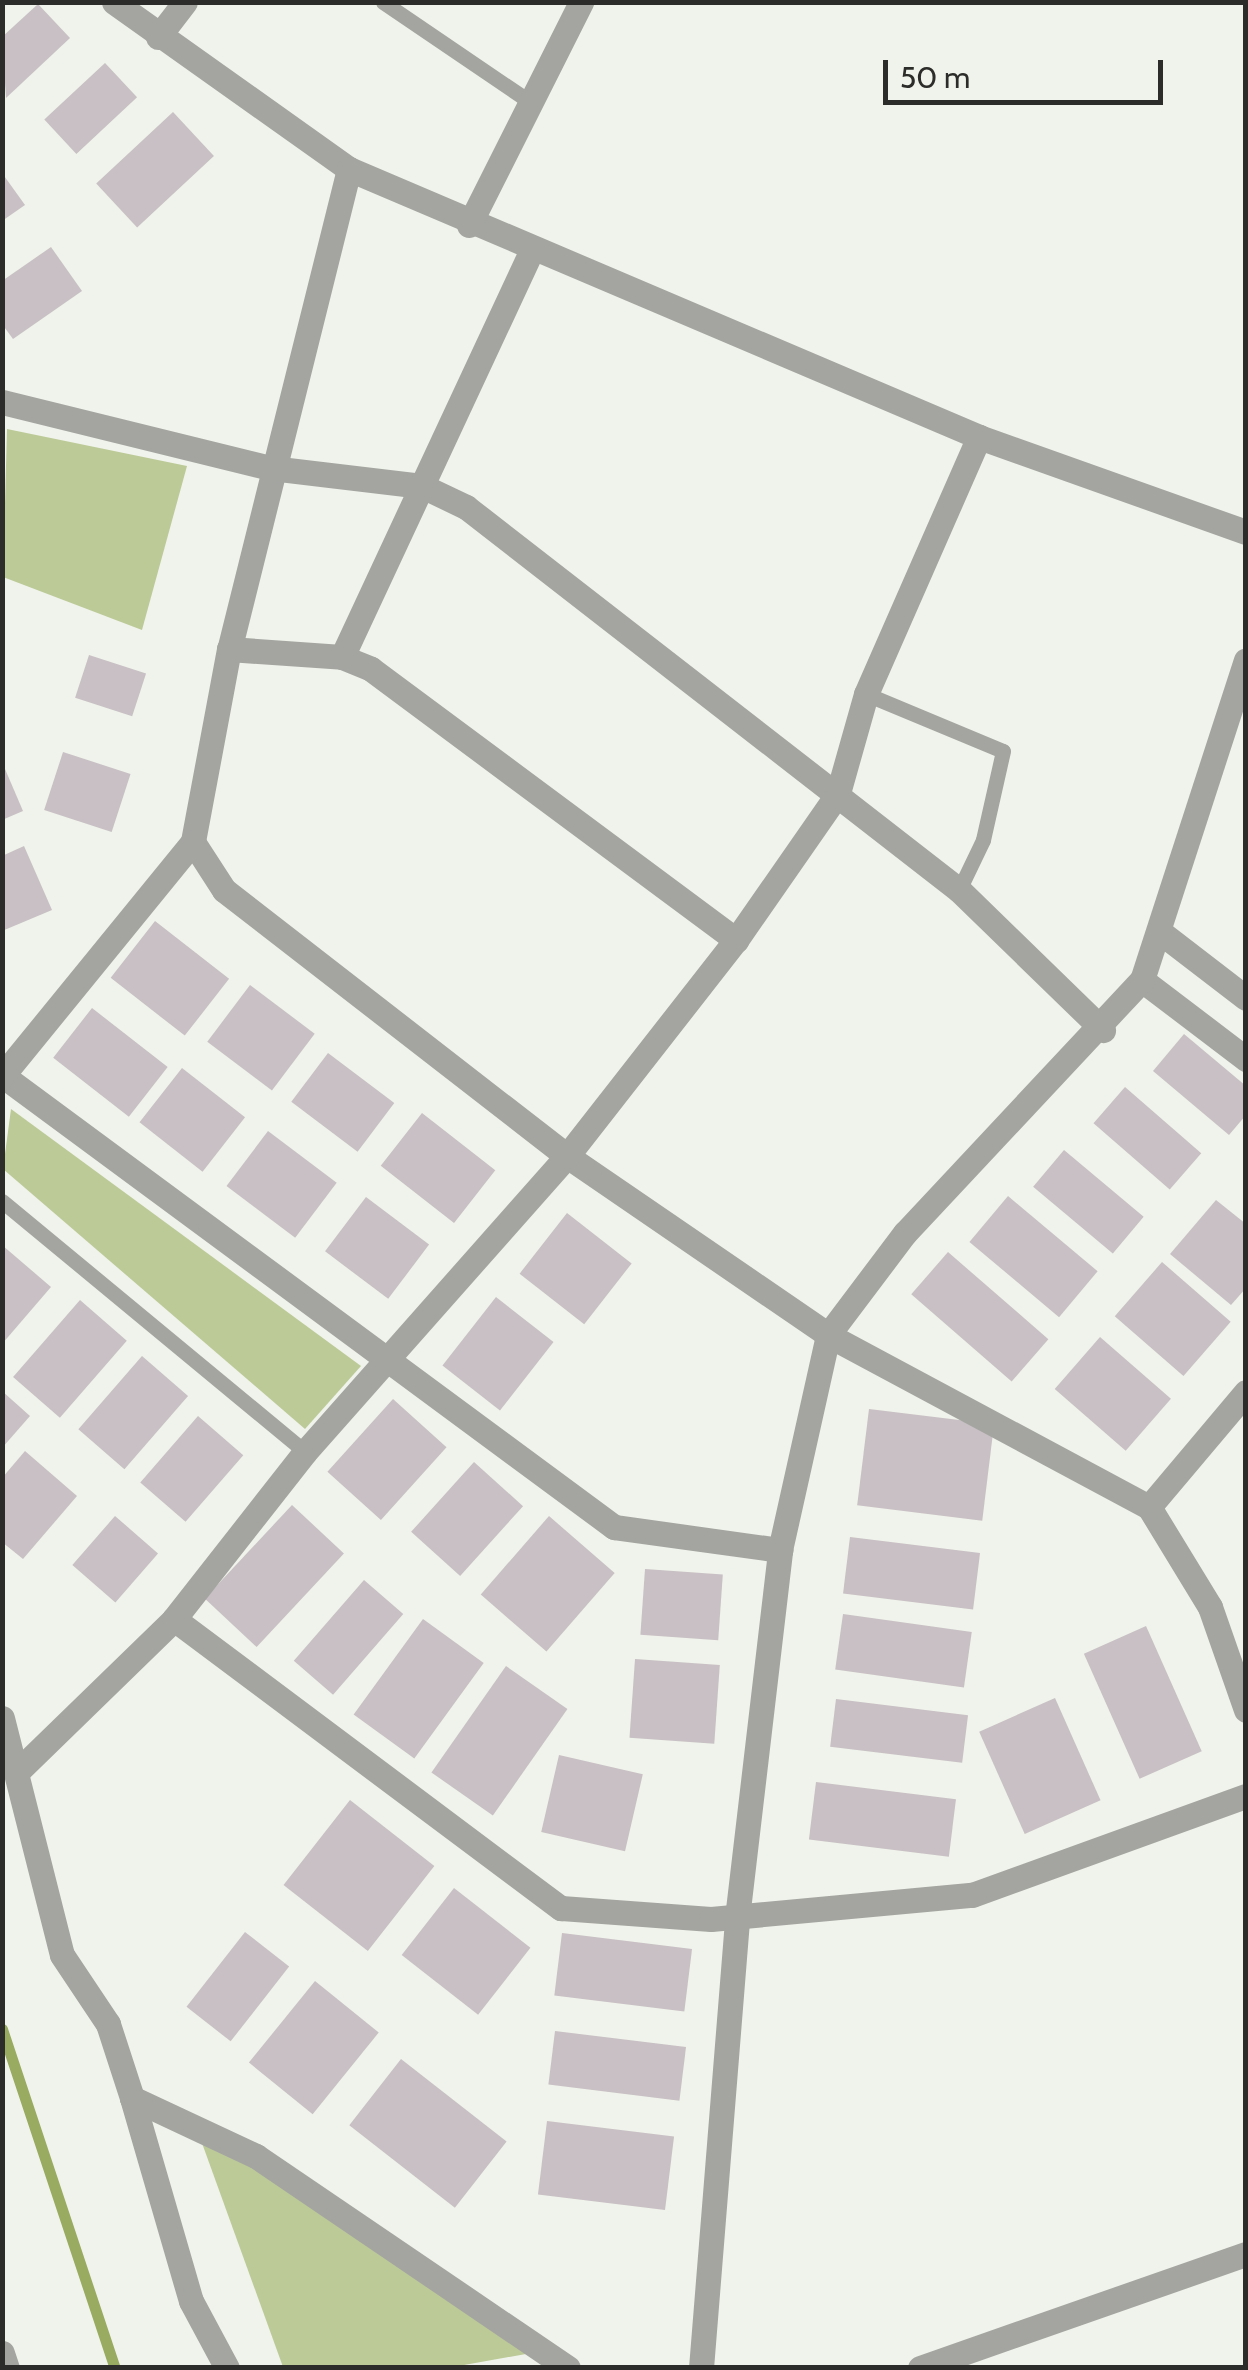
<!DOCTYPE html>
<style>
body{margin:0}
#map{position:relative;width:1248px;height:2370px;overflow:hidden;background:#f0f3eb;font-family:Cabin,sans-serif}
div>[style]{position:absolute}
.green>*{inset:0;background:#bcca98}
.stream>*{height:11px;margin:-5.5px;padding:0 5.5px;transform-origin:5.5px;border-radius:5.5px;background:#98ab60}
.building>*{inset:0;background:#c8c0c4;transform-origin:0 0}
.service>*{height:15px;margin:-7.5px;padding:0 7.5px;transform-origin:7.5px;border-radius:7.5px;background:#a4a5a1}
.minor>*{height:25px;margin:-12.5px;padding:0 12.5px;transform-origin:12.5px;border-radius:12.5px;background:#a4a5a1}
.tertiary>*{height:25px;margin:-12.5px;padding:0 12.5px;transform-origin:12.5px;border-radius:12.5px;background:#a4a5a1}
span{translate:-50% -50%;white-space:nowrap;text-align:center;line-height:1.15;-webkit-text-stroke:8px #f0f3eb;paint-order:stroke}
.frame{position:absolute;inset:0;border:5px solid #2c2d2a;pointer-events:none}
.scale{position:absolute;left:883px;top:60px;width:280px;height:45px;box-sizing:border-box;border:5px solid #2c2d2a;border-top:0;padding-left:12px;font-size:30px;line-height:35px;white-space:nowrap;color:#2c2d2a;-webkit-text-stroke:8px #f0f3eb;paint-order:stroke}
</style>
<div id="map">
<div class="green">
<i style="clip-path:polygon(7px 429px,187px 466px,142px 630px,3px 577px)"></i>
<i style="clip-path:polygon(11px 1109px,361px 1366px,305px 1429px,3px 1169px)"></i>
<i style="clip-path:polygon(194px 2121px,537px 2352px,453px 2367px,283px 2367px)"></i>
</div>
<div class="stream">
<i style="left:2px;top:2029px;width:357px;rotate:71.6deg"></i>
</div>
<div class="building">
<i style="clip-path:polygon(38px 4px,70px 38px,6px 98px,2px 37px)"></i>
<i style="left:105px;top:63px;width:47px;height:83px;rotate:47deg"></i>
<i style="left:173px;top:112px;width:60px;height:105px;rotate:47deg"></i>
<i style="clip-path:polygon(2px 173px,25px 205px,2px 221px)"></i>
<i style="clip-path:polygon(51px 247px,82px 291px,13px 339px,2px 324px,2px 281px)"></i>
<i style="left:89px;top:655px;width:60px;height:45px;rotate:18deg"></i>
<i style="left:63px;top:752px;width:71px;height:61px;rotate:18deg"></i>
<i style="clip-path:polygon(2px 762px,23px 811px,2px 820px)"></i>
<i style="clip-path:polygon(24px 846px,52px 910px,2px 931px,2px 856px)"></i>
<i style="left:155px;top:921px;width:94px;height:72px;rotate:38deg"></i>
<i style="left:250px;top:985px;width:81px;height:71px;rotate:37deg"></i>
<i style="left:92px;top:1008px;width:96px;height:63px;rotate:38deg"></i>
<i style="clip-path:polygon(1184px 1034px,1246px 1086px,1246px 1115px,1229px 1135px,1153px 1071px)"></i>
<i style="left:328px;top:1053px;width:83px;height:61px;rotate:37deg"></i>
<i style="left:182px;top:1068px;width:80px;height:69px;rotate:38deg"></i>
<i style="left:1125px;top:1087px;width:101px;height:48px;rotate:41deg"></i>
<i style="left:422px;top:1113px;width:93px;height:67px;rotate:38deg"></i>
<i style="left:268px;top:1131px;width:86px;height:69px;rotate:37deg"></i>
<i style="left:1064px;top:1150px;width:104px;height:48px;rotate:40deg"></i>
<i style="left:1008px;top:1196px;width:117px;height:60px;rotate:40deg"></i>
<i style="left:366px;top:1197px;width:79px;height:68px;rotate:37deg"></i>
<i style="clip-path:polygon(1216px 1200px,1246px 1224px,1246px 1288px,1231px 1305px,1170px 1254px)"></i>
<i style="left:567px;top:1213px;width:82px;height:77px;rotate:38deg"></i>
<i style="clip-path:polygon(2px 1245px,51px 1287px,2px 1344px)"></i>
<i style="left:948px;top:1252px;width:133px;height:56px;rotate:41deg"></i>
<i style="left:1162px;top:1262px;width:91px;height:72px;rotate:41deg"></i>
<i style="left:496px;top:1297px;width:73px;height:87px;rotate:38deg"></i>
<i style="left:80px;top:1300px;width:62px;height:102px;rotate:41deg"></i>
<i style="left:1100px;top:1337px;width:94px;height:69px;rotate:41deg"></i>
<i style="left:142px;top:1356px;width:61px;height:97px;rotate:41deg"></i>
<i style="clip-path:polygon(2px 1391px,30px 1416px,2px 1448px)"></i>
<i style="left:393px;top:1399px;width:72px;height:98px;rotate:42deg"></i>
<i style="left:869px;top:1409px;width:126px;height:97px;rotate:7deg"></i>
<i style="left:198px;top:1416px;width:60px;height:88px;rotate:41deg"></i>
<i style="clip-path:polygon(25px 1451px,77px 1496px,23px 1559px,2px 1542px,2px 1478px)"></i>
<i style="left:474px;top:1462px;width:66px;height:94px;rotate:42deg"></i>
<i style="left:292px;top:1505px;width:71px;height:128px;rotate:43deg"></i>
<i style="left:115px;top:1516px;width:57px;height:65px;rotate:41deg"></i>
<i style="left:549px;top:1516px;width:87px;height:104px;rotate:41deg"></i>
<i style="left:850px;top:1537px;width:131px;height:57px;rotate:7deg"></i>
<i style="left:645px;top:1569px;width:78px;height:66px;rotate:4deg"></i>
<i style="left:364px;top:1580px;width:52px;height:107px;rotate:41deg"></i>
<i style="left:843px;top:1614px;width:130px;height:56px;rotate:8deg"></i>
<i style="left:423px;top:1619px;width:75px;height:118px;rotate:36deg"></i>
<i style="left:1146px;top:1626px;width:137px;height:68px;rotate:66deg"></i>
<i style="left:635px;top:1659px;width:85px;height:79px;rotate:4deg"></i>
<i style="left:506px;top:1666px;width:75px;height:130px;rotate:35deg"></i>
<i style="left:1055px;top:1698px;width:112px;height:83px;rotate:66deg"></i>
<i style="left:836px;top:1699px;width:133px;height:48px;rotate:7deg"></i>
<i style="left:559px;top:1755px;width:86px;height:79px;rotate:13deg"></i>
<i style="left:816px;top:1782px;width:141px;height:58px;rotate:7deg"></i>
<i style="left:350px;top:1800px;width:107px;height:108px;rotate:38deg"></i>
<i style="left:454px;top:1888px;width:97px;height:85px;rotate:38deg"></i>
<i style="left:245px;top:1932px;width:56px;height:95px;rotate:38deg"></i>
<i style="left:562px;top:1933px;width:131px;height:63px;rotate:7deg"></i>
<i style="left:315px;top:1981px;width:82px;height:105px;rotate:39deg"></i>
<i style="left:555px;top:2031px;width:132px;height:54px;rotate:7deg"></i>
<i style="left:401px;top:2059px;width:134px;height:84px;rotate:38deg"></i>
<i style="left:547px;top:2121px;width:128px;height:74px;rotate:7deg"></i>
</div>
<div class="service">
<i style="left:383px;top:2px;width:174px;rotate:34.2deg"></i>
<i style="left:866px;top:694px;width:148px;rotate:22.6deg"></i>
<i style="left:1003px;top:751px;width:91px;rotate:102.7deg"></i>
<i style="left:983px;top:840px;width:55px;rotate:115.6deg"></i>
<i style="left:2px;top:1201px;width:393px;rotate:39.6deg"></i>
</div>
<div class="minor">
<i style="left:114px;top:2px;width:288px;rotate:35.4deg"></i>
<i style="left:349px;top:169px;width:685px;rotate:23.04deg"></i>
<i style="left:979px;top:437px;width:283px;rotate:19.6deg"></i>
<i style="left:158px;top:37px;width:44px;rotate:-52.4deg"></i>
<i style="left:349px;top:169px;width:495px;rotate:104deg"></i>
<i style="left:229px;top:649px;width:196px;rotate:100.6deg"></i>
<i style="left:193px;top:842px;width:57px;rotate:57.1deg"></i>
<i style="left:224px;top:890px;width:434px;rotate:37.8deg"></i>
<i style="left:567px;top:1156px;width:316px;rotate:34.4deg"></i>
<i style="left:828px;top:1335px;width:364px;rotate:28.2deg"></i>
<i style="left:1149px;top:1507px;width:117px;rotate:58.6deg"></i>
<i style="left:1210px;top:1607px;width:109px;rotate:70.7deg"></i>
<i style="left:469px;top:225px;width:250px;rotate:-63.3deg"></i>
<i style="left:2px;top:402px;width:277px;rotate:13.8deg"></i>
<i style="left:271px;top:468px;width:152px;rotate:6.8deg"></i>
<i style="left:422px;top:486px;width:49px;rotate:25.5deg"></i>
<i style="left:466px;top:507px;width:624px;rotate:37.84deg"></i>
<i style="left:959px;top:890px;width:201px;rotate:44.2deg"></i>
<i style="left:229px;top:649px;width:113px;rotate:4deg"></i>
<i style="left:342px;top:657px;width:31px;rotate:22deg"></i>
<i style="left:371px;top:669px;width:455px;rotate:36.6deg"></i>
<i style="left:342px;top:657px;width:449px;rotate:-65deg"></i>
<i style="left:1160px;top:932px;width:108px;rotate:37.5deg"></i>
<i style="left:1142px;top:980px;width:131px;rotate:37.2deg"></i>
<i style="left:2px;top:1075px;width:761px;rotate:36.45deg"></i>
<i style="left:614px;top:1527px;width:168px;rotate:7.9deg"></i>
<i style="left:2px;top:1076px;width:302px;rotate:-50.8deg"></i>
<i style="left:1149px;top:1507px;width:150px;rotate:-49.9deg"></i>
<i style="left:174px;top:1619px;width:483px;rotate:36.8deg"></i>
<i style="left:561px;top:1908px;width:150px;rotate:4.2deg"></i>
<i style="left:711px;top:1919px;width:262px;rotate:-5.3deg"></i>
<i style="left:972px;top:1895px;width:291px;rotate:-19.9deg"></i>
<i style="left:2px;top:1718px;width:244px;rotate:75.8deg"></i>
<i style="left:62px;top:1955px;width:83px;rotate:56.3deg"></i>
<i style="left:108px;top:2024px;width:78px;rotate:72deg"></i>
<i style="left:132px;top:2098px;width:137px;rotate:25.1deg"></i>
<i style="left:256px;top:2156px;width:377px;rotate:34.2deg"></i>
<i style="left:20px;top:1769px;width:215px;rotate:-44.2deg"></i>
<i style="left:174px;top:1619px;width:212px;rotate:-51.9deg"></i>
<i style="left:305px;top:1452px;width:395px;rotate:-48.5deg"></i>
<i style="left:567px;top:1156px;width:274px;rotate:-52deg"></i>
<i style="left:736px;top:940px;width:179px;rotate:-55.2deg"></i>
<i style="left:838px;top:793px;width:103px;rotate:-74.2deg"></i>
<i style="left:866px;top:694px;width:281px;rotate:-66.3deg"></i>
<i style="left:132px;top:2098px;width:211px;rotate:73.8deg"></i>
<i style="left:191px;top:2301px;width:76px;rotate:61.8deg"></i>
<i style="left:701px;top:2368px;width:451px;rotate:-85.4deg"></i>
<i style="left:737px;top:1918px;width:371px;rotate:-83.3deg"></i>
<i style="left:780px;top:1550px;width:220px;rotate:-77.4deg"></i>
<i style="left:828px;top:1335px;width:128px;rotate:-53deg"></i>
<i style="left:905px;top:1233px;width:347px;rotate:-46.9deg"></i>
<i style="left:1142px;top:980px;width:336px;rotate:-72deg"></i>
<i style="left:920px;top:2368px;width:345px;rotate:-19.3deg"></i>
</div>
<div class="tertiary">
<i style="left:2px;top:2353px;width:16px;rotate:72deg"></i>
</div>
<div class="frame"></div>
<div class="scale">50 m</div>
</div>
